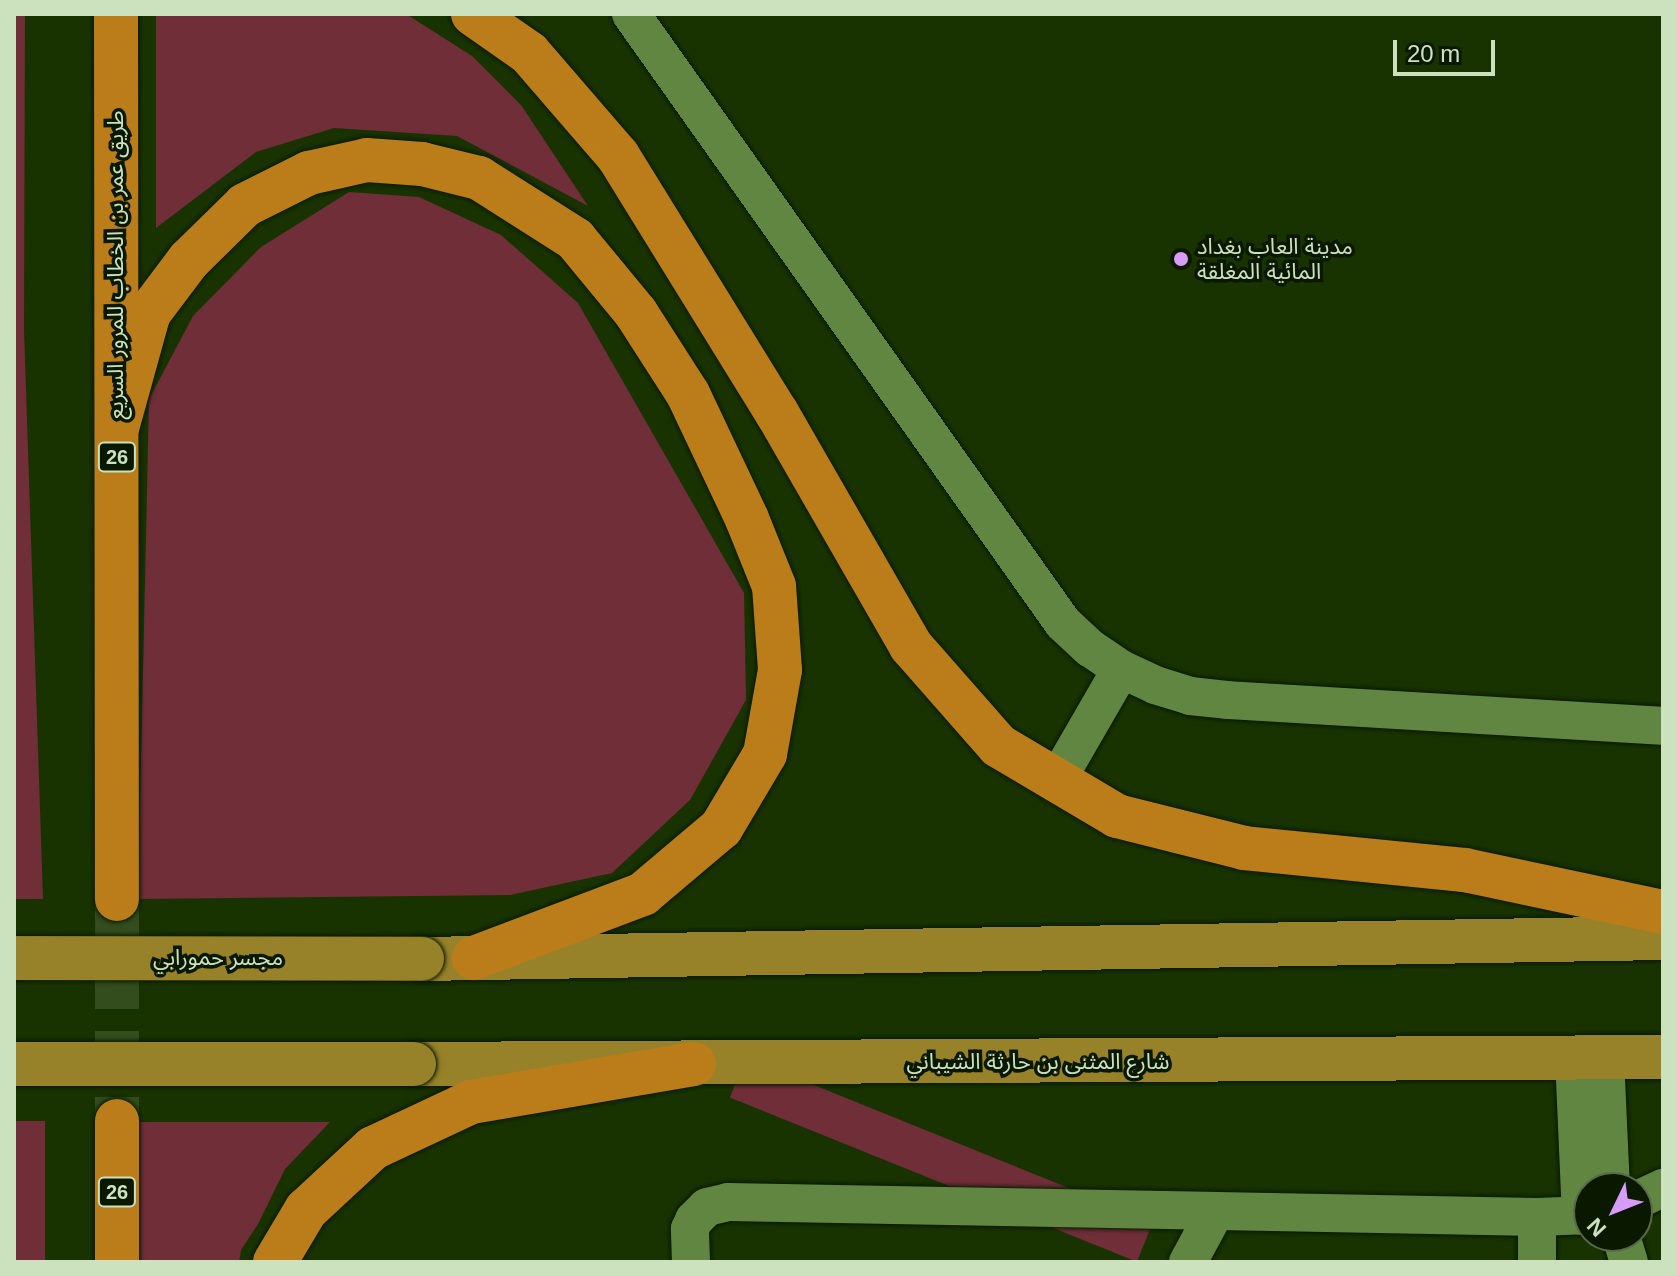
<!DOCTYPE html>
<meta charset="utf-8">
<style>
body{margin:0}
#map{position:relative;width:1677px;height:1276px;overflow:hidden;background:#193300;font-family:Arial,"Noto Sans Arabic",sans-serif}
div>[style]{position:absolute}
.green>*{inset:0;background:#702e39;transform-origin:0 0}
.highway-tunnel>*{height:44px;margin-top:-22px;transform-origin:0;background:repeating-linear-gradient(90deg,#344d1c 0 44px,transparent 0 66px)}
.roads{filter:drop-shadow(0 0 2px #071900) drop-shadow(0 0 2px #071900)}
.minor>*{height:38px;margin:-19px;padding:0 19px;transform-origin:19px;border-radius:19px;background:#608641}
.major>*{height:44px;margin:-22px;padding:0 22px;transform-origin:22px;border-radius:22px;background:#978129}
.highway>*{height:44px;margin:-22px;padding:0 22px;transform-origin:22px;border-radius:22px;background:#bb7d19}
.bridges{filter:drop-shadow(0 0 2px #071900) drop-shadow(0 0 2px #071900)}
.major-bridge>*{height:44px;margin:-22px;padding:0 22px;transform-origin:22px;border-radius:22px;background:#978129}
.dots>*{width:22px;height:22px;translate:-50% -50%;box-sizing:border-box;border:4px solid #0a1800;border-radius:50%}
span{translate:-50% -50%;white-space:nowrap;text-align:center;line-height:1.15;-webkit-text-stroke:7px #0a1800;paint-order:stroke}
.shield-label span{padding:2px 6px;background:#0a1800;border:2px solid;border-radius:6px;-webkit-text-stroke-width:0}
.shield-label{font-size:20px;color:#cce2be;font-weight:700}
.poi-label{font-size:22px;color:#cce2be}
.left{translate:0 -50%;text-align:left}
.street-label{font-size:22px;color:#cce2be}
.frame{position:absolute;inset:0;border:16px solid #cce2be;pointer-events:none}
.north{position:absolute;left:1573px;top:1172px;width:80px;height:80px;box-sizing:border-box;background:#0a1800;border:2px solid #58694c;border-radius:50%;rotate:227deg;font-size:22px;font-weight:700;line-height:32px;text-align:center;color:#cce2be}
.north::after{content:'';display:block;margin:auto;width:28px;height:36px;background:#d79bf9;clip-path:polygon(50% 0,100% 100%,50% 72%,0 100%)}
.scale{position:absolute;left:1393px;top:40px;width:102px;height:36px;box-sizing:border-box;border:4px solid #cce2be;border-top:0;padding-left:10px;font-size:24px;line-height:28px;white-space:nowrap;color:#cce2be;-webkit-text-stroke:6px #0a1800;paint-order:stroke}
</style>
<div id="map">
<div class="green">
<i style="clip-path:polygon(14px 14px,25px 14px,24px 330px,43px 899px,14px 899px)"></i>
<i style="clip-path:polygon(156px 14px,406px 14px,472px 56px,521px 105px,588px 206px,457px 136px,334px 128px,256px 152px,156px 228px)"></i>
<i style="clip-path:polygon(349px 192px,419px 197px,501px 235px,578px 303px,744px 593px,746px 700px,690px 800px,612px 873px,510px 895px,138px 899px,149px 399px,193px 316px,261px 247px)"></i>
<i style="left:14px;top:1121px;width:31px;height:141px"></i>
<i style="clip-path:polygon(130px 1122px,330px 1122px,285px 1169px,258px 1224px,241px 1250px,239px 1262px,139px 1262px)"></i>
<i style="left:1153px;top:1222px;width:43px;height:439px;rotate:112deg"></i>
</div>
<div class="highway-tunnel">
<i style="left:117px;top:899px;width:222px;rotate:90deg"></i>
</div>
<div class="roads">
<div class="minor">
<i style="left:631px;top:14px;width:747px;rotate:54.65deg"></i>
<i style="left:1063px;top:623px;width:37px;rotate:43deg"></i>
<i style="left:1090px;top:648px;width:37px;rotate:34deg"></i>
<i style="left:1121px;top:669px;width:38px;rotate:25deg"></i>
<i style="left:1155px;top:685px;width:37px;rotate:17deg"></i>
<i style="left:1190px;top:696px;width:37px;rotate:6deg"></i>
<i style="left:1227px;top:700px;width:437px;rotate:3.4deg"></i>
<i style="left:1057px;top:780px;width:128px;rotate:-60deg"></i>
<i style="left:1574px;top:1057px;width:159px;rotate:87.5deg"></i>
<i style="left:1605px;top:1057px;width:131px;rotate:87.4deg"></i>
<i style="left:1637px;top:1200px;width:29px;rotate:-25deg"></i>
<i style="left:1537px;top:1217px;width:45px;rotate:90deg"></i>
<i style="left:1621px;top:1236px;width:27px;rotate:73deg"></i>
<i style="left:691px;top:1262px;width:33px;rotate:-92deg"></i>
<i style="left:690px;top:1229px;width:10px;rotate:-66deg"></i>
<i style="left:694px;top:1220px;width:18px;rotate:-45deg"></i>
<i style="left:707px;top:1207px;width:22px;rotate:-13deg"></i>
<i style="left:728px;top:1202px;width:809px;rotate:1.06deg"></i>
<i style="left:1537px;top:1217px;width:52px;rotate:-2.2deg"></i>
<i style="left:1188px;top:1262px;width:57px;rotate:-61.6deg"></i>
</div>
<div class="major">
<i style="left:422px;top:959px;width:1241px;rotate:-0.97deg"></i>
<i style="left:414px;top:1064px;width:1249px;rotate:-0.32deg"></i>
</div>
<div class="highway">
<i style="left:116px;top:14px;width:885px;rotate:89.94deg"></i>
<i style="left:473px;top:14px;width:68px;rotate:34.9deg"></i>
<i style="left:529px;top:53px;width:136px;rotate:49.2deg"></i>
<i style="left:618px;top:156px;width:302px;rotate:58.3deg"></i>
<i style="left:777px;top:413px;width:269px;rotate:60.1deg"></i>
<i style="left:911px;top:646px;width:133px;rotate:48.7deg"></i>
<i style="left:999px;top:746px;width:137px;rotate:30.7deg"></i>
<i style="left:1117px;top:816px;width:131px;rotate:14.1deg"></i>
<i style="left:1244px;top:848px;width:222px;rotate:5.7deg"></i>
<i style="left:1465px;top:870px;width:202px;rotate:12deg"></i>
<i style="left:117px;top:428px;width:119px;rotate:-74.5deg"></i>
<i style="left:149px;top:313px;width:66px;rotate:-53deg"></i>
<i style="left:189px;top:260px;width:78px;rotate:-44.5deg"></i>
<i style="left:245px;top:205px;width:72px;rotate:-26.6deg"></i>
<i style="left:309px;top:173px;width:59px;rotate:-12.6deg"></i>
<i style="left:367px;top:160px;width:55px;rotate:4.2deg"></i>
<i style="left:422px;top:164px;width:59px;rotate:13.8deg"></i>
<i style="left:479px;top:178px;width:114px;rotate:32.4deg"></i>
<i style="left:575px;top:239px;width:96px;rotate:50.5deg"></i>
<i style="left:636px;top:313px;width:96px;rotate:57.3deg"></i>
<i style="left:688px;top:394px;width:138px;rotate:64.7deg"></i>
<i style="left:747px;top:519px;width:72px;rotate:68.1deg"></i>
<i style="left:774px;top:586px;width:84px;rotate:85.9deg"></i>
<i style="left:780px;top:670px;width:85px;rotate:100.1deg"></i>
<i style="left:765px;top:754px;width:86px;rotate:120.7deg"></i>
<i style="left:721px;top:828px;width:102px;rotate:139.8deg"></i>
<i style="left:643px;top:894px;width:181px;rotate:159.3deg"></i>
<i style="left:117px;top:1121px;width:141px;rotate:90deg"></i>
<i style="left:275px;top:1262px;width:61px;rotate:-59.2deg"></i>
<i style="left:306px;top:1210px;width:91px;rotate:-42.8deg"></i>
<i style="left:373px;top:1148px;width:108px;rotate:-25.1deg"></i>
<i style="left:471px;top:1102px;width:226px;rotate:-9.7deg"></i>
</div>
</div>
<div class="bridges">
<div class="major-bridge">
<i style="left:14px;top:958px;width:408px;rotate:0.1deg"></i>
<i style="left:14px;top:1064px;width:400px"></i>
</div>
</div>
<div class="dots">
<i style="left:1181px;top:259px;background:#d79bf9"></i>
</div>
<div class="shield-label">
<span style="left:117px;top:457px">26</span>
<span style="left:117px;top:1192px">26</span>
</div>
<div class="poi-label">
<span class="left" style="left:1197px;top:259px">مدينة العاب بغداد<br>المائية المغلقة</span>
</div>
<div class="street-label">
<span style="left:116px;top:265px;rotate:-90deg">طريق عمر بن الخطاب للمرور السريع</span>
<span style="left:218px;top:958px">مجسر حمورابي</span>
<span style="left:1038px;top:1062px">شارع المثنى بن حارثة الشيباني</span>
</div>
<div class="frame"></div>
<div class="north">N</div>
<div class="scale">20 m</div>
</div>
